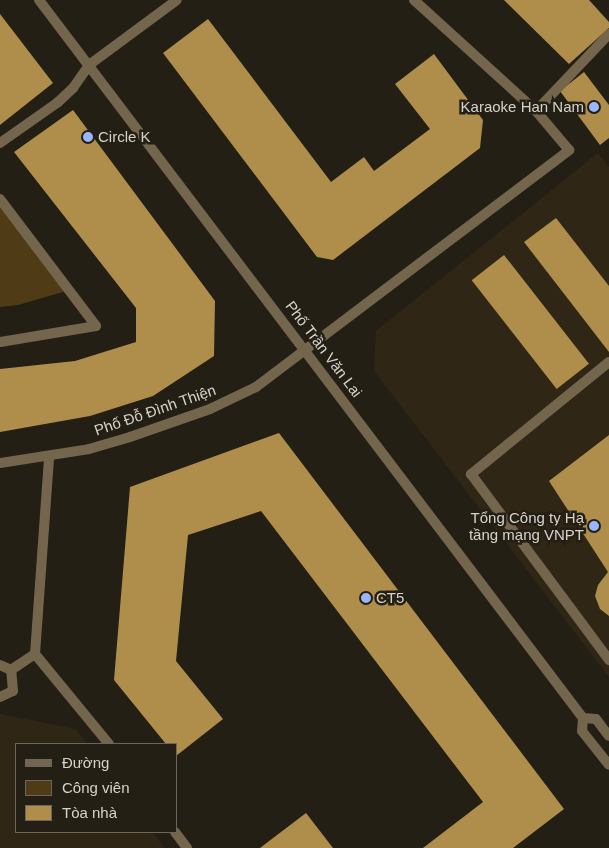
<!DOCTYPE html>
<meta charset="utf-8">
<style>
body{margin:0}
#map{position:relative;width:609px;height:848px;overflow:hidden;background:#241f14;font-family:Helvetica,sans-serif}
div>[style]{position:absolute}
.built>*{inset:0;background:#2f2616}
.green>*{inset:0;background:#4f3c17}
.building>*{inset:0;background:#af8e4c;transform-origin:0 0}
.service>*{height:10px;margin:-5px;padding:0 5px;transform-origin:5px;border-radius:5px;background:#74664c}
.minor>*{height:10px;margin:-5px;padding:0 5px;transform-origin:5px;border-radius:5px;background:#74664c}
.dots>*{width:14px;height:14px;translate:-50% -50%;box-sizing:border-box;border:2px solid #241f14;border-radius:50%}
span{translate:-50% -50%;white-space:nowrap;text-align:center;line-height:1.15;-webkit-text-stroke:5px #241f14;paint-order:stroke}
.poi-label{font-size:15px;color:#d7d3cc}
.right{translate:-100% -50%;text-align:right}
.left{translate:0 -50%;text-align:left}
.street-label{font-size:15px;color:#d7d3cc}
.legend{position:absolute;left:15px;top:743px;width:162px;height:90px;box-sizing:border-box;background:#241f14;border:1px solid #6c675e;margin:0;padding:6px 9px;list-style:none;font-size:15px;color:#d7d3cc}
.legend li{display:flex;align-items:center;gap:10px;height:25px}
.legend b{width:25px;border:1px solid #6c675e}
</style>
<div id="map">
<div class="built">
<i style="clip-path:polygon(598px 153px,609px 167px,609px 677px,374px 371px,376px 331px)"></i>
<i style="clip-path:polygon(0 714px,76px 729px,87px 744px,16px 744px,16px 832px,152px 832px,165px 848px,0 848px)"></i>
</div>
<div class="green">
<i style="clip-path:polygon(0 199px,66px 291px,18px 305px,0 307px)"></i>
</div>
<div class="building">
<i style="clip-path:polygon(504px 0,589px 0,609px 22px,609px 28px,569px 64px)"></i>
<i style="clip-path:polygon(0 14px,53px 83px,0 125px)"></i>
<i style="clip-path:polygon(208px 19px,331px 182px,364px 157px,374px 171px,430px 129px,395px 84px,434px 54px,483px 120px,480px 148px,333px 260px,317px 257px,163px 53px)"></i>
<i style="clip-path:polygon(584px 72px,609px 105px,609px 138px,600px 145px,560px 91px)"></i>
<i style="clip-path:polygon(73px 110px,215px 301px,214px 356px,153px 396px,90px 416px,0 432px,0 369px,75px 361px,136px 342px,136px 308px,14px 152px)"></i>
<i style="clip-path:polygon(556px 218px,609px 286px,609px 352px,524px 242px)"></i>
<i style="left:504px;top:255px;width:138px;height:41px;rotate:52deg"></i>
<i style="clip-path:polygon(279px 433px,564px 809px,513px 848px,423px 848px,483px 802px,261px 511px,188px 535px,176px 661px,223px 719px,176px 756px,176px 744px,166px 744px,114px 680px,130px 487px)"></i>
<i style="clip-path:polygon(609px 435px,609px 616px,600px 609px,595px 596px,598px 585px,608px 572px,549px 481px)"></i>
<i style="clip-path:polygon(306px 813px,333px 848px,260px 848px)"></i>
</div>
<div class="service">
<i style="left:536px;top:111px;width:106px;rotate:-46.5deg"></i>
<i style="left:0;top:143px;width:70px;rotate:-35.1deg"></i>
<i style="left:57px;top:103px;width:22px;rotate:-43deg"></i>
<i style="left:73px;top:88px;width:28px;rotate:-55deg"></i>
<i style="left:609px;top:362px;width:178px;rotate:140.9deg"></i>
<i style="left:471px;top:474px;width:232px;rotate:53.4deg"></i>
<i style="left:0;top:665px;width:12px;rotate:24deg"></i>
<i style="left:11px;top:670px;width:29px;rotate:-34deg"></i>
<i style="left:35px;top:654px;width:117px;rotate:50.6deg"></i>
<i style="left:0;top:697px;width:14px;rotate:-25deg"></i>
<i style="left:13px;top:691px;width:21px;rotate:-95deg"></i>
<i style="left:175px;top:832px;width:20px;rotate:53deg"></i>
</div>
<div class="minor">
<i style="left:39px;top:0;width:901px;rotate:52.85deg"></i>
<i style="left:583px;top:718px;width:13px;rotate:94deg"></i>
<i style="left:582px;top:731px;width:43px;rotate:51.5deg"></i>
<i style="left:89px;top:65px;width:109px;rotate:-36.5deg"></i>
<i style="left:0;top:199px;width:159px;rotate:52.9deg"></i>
<i style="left:96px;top:326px;width:97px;rotate:170.5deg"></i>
<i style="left:0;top:463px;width:90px;rotate:-8.9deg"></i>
<i style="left:89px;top:449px;width:43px;rotate:-16.3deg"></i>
<i style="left:130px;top:437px;width:85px;rotate:-19.3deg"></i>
<i style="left:210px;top:409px;width:51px;rotate:-25.6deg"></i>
<i style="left:256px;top:387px;width:393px;rotate:-37.1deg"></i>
<i style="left:569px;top:150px;width:51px;rotate:-130.2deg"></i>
<i style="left:536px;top:111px;width:165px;rotate:-137.7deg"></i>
<i style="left:35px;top:654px;width:197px;rotate:-85.9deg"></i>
<i style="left:583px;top:718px;width:13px;rotate:4deg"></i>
<i style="left:596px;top:719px;width:21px;rotate:53deg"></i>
</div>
<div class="dots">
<i style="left:594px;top:107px;background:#99b5fd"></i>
<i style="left:88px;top:137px;background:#99b5fd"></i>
<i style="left:594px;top:526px;background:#99b5fd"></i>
<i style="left:366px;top:598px;background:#99b5fd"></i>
</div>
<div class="poi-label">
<span class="right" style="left:584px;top:107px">Karaoke Han Nam</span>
<span class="left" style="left:98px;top:137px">Circle K</span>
<span class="right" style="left:584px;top:526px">Tổng Công ty Hạ<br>tầng mạng VNPT</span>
<span class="left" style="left:376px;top:598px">CT5</span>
</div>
<div class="street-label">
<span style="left:324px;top:349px;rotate:53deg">Phố Trần Văn Lai</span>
<span style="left:155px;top:410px;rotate:-19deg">Phố Đỗ Đình Thiện</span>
</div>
<ul class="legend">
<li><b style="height:6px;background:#74664c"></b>Đường</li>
<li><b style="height:14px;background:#4f3c17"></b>Công viên</li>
<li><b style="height:14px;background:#af8e4c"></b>Tòa nhà</li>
</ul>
</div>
